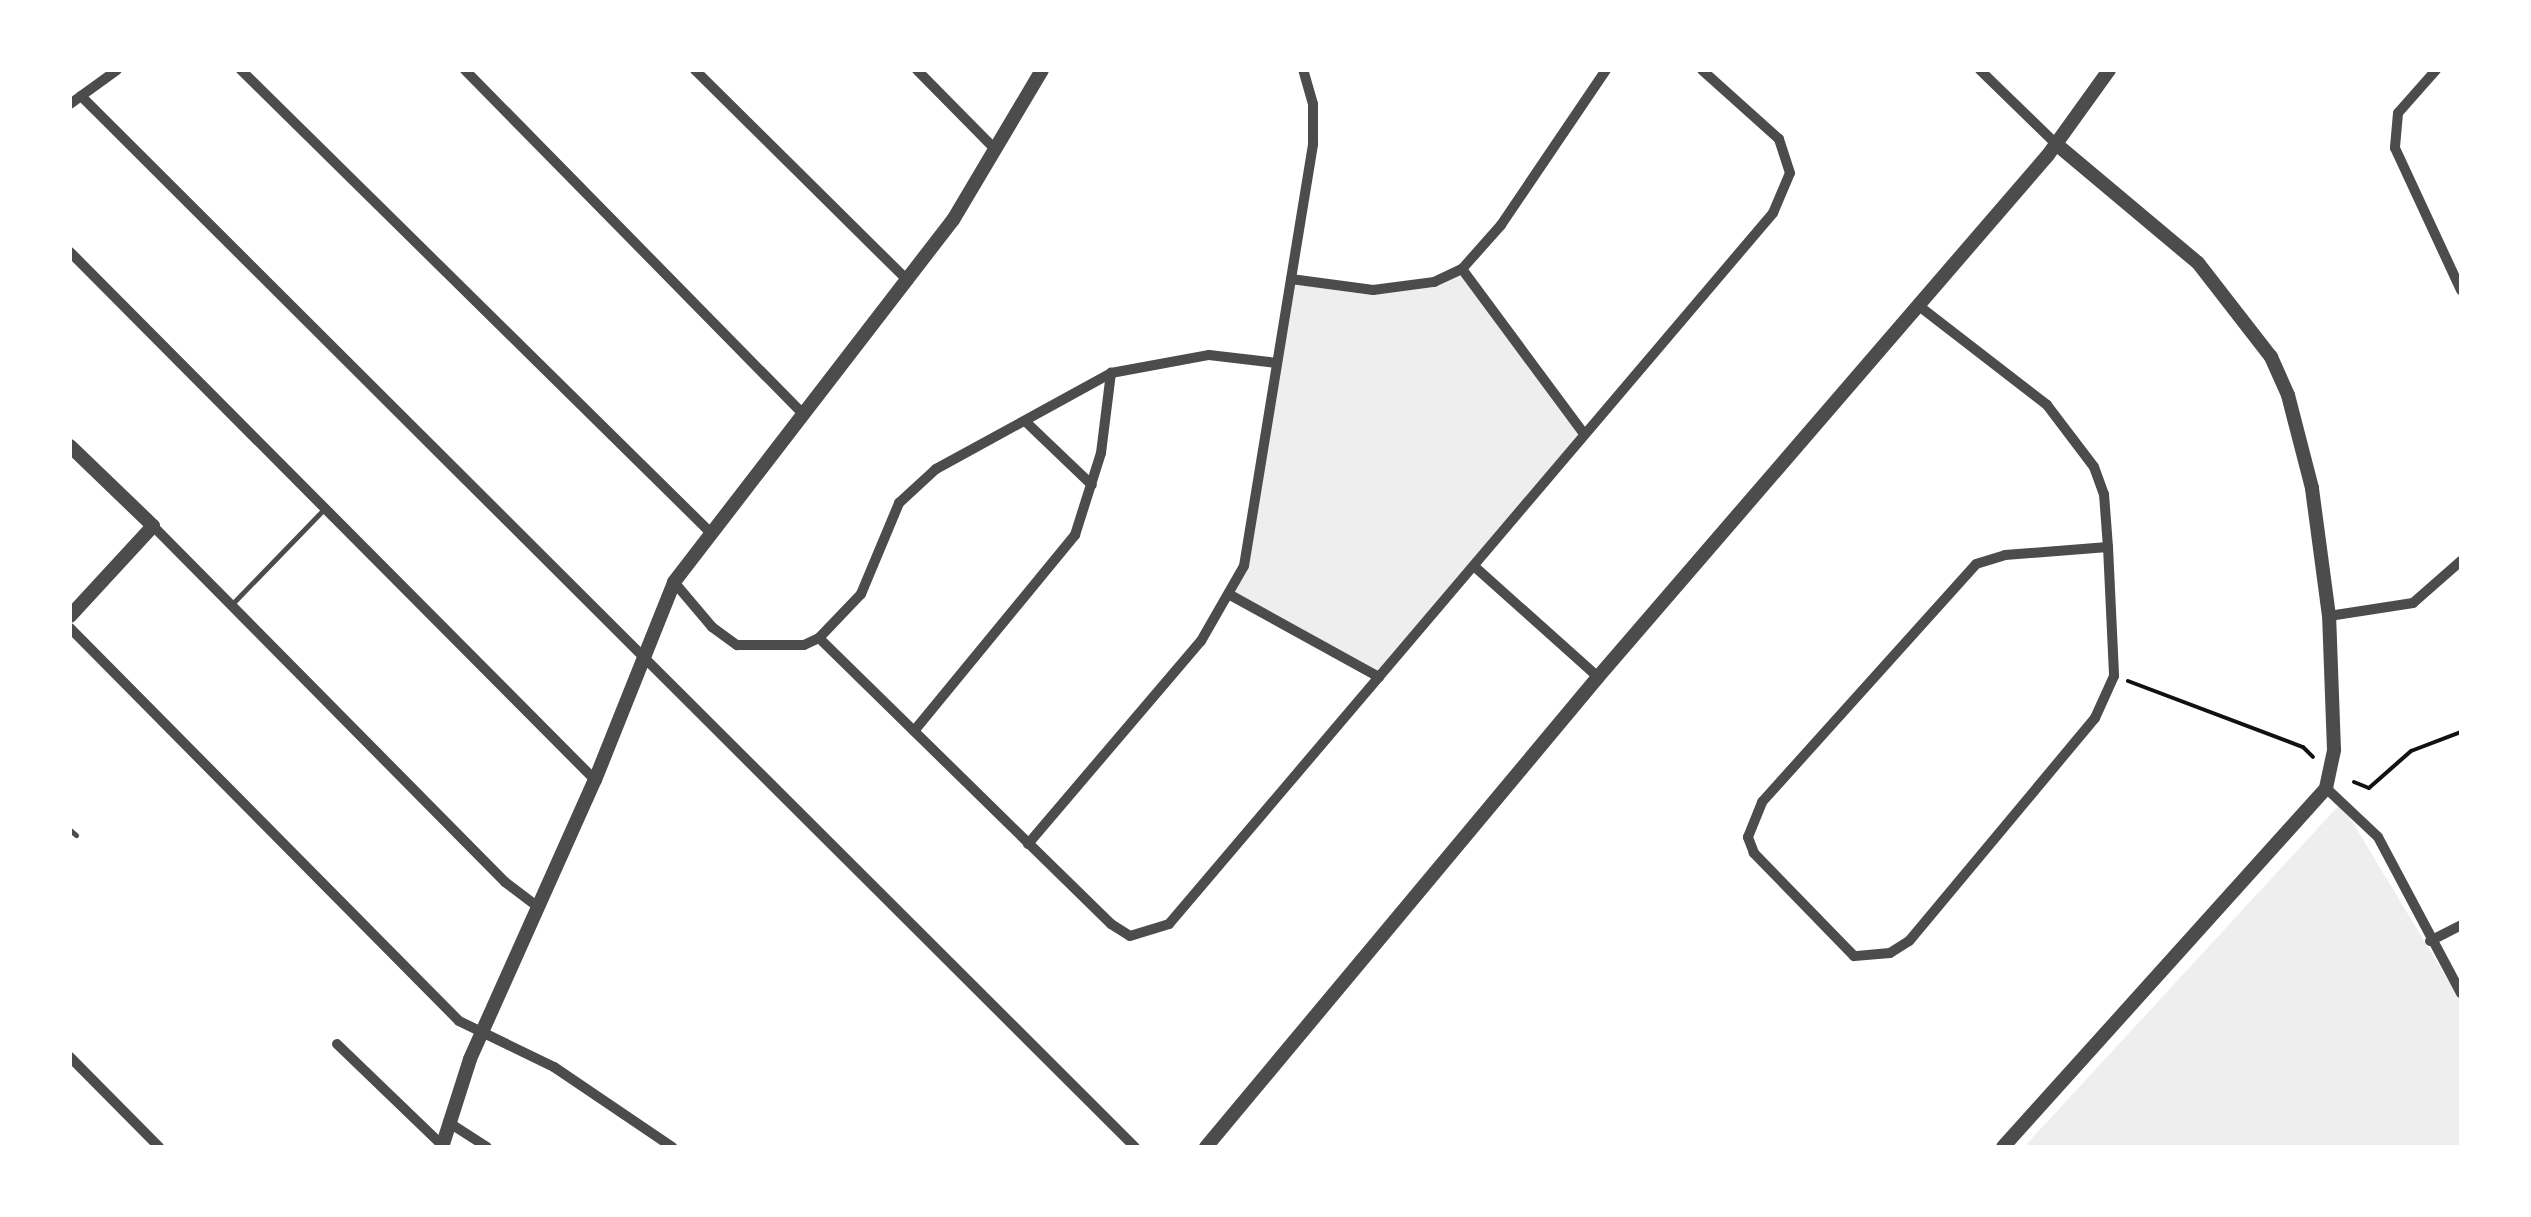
<!DOCTYPE html>
<style>
body{margin:0}
#map{position:relative;width:2531px;height:1217px;overflow:hidden;background:#fff;font-family:"PT Sans",sans-serif}
div>[style]{position:absolute}
.green>*{inset:0;background:#eee}
.path>*{height:4px;margin:-2px;padding:0 2px;transform-origin:2px;border-radius:2px;background:#111}
.service>*{height:5px;margin:-2.5px;padding:0 2.5px;transform-origin:2.5px;border-radius:2.5px;background:#4c4c4c}
.minor>*{height:10px;margin:-5px;padding:0 5px;transform-origin:5px;border-radius:5px;background:#4c4c4c}
.tertiary>*{height:14px;margin:-7px;padding:0 7px;transform-origin:7px;border-radius:7px;background:#4c4c4c}
span{translate:-50% -50%;white-space:nowrap;text-align:center;line-height:1.15;-webkit-text-stroke:9px #fff;paint-order:stroke}
.frame{position:absolute;inset:0;border:72px solid #fff;pointer-events:none}
</style>
<div id="map">
<div class="green">
<i style="clip-path:polygon(1462px 269px,1584px 434px,1379px 677px,1232px 596px,1244px 566px,1291px 279px,1406px 288px)"></i>
<i style="clip-path:polygon(2341px 803px,2461px 1002px,2461px 1147px,2024px 1147px)"></i>
</div>
<div class="path">
<i style="left:2128px;top:681px;width:187px;rotate:20.7deg"></i>
<i style="left:2303px;top:747px;width:14px;rotate:45deg"></i>
<i style="left:2354px;top:782px;width:16px;rotate:22deg"></i>
<i style="left:2369px;top:788px;width:56px;rotate:-41.4deg"></i>
<i style="left:2411px;top:751px;width:53px;rotate:-20.8deg"></i>
</div>
<div class="service">
<i style="left:233px;top:603px;width:134px;rotate:-45.9deg"></i>
<i style="left:70px;top:830px;width:8px;rotate:40deg"></i>
</div>
<div class="minor">
<i style="left:241px;top:70px;width:657px;rotate:44.57deg"></i>
<i style="left:465px;top:70px;width:481px;rotate:45.5deg"></i>
<i style="left:695px;top:70px;width:300px;rotate:44.7deg"></i>
<i style="left:917px;top:70px;width:112px;rotate:45.4deg"></i>
<i style="left:1980px;top:70px;width:106px;rotate:44.2deg"></i>
<i style="left:2436px;top:70px;width:57px;rotate:131.5deg"></i>
<i style="left:2398px;top:113px;width:35px;rotate:95deg"></i>
<i style="left:2395px;top:148px;width:157px;rotate:65.1deg"></i>
<i style="left:81px;top:96px;width:1488px;rotate:44.92deg"></i>
<i style="left:70px;top:104px;width:58px;rotate:-35.9deg"></i>
<i style="left:70px;top:252px;width:745px;rotate:45.16deg"></i>
<i style="left:1462px;top:269px;width:205px;rotate:53.5deg"></i>
<i style="left:1291px;top:279px;width:83px;rotate:7.6deg"></i>
<i style="left:1373px;top:290px;width:62px;rotate:-7.5deg"></i>
<i style="left:1434px;top:282px;width:31px;rotate:-25deg"></i>
<i style="left:1462px;top:269px;width:59px;rotate:-48.4deg"></i>
<i style="left:1501px;top:225px;width:187px;rotate:-55.9deg"></i>
<i style="left:1919px;top:306px;width:162px;rotate:37.7deg"></i>
<i style="left:2047px;top:405px;width:78px;rotate:52.8deg"></i>
<i style="left:2094px;top:467px;width:29px;rotate:70deg"></i>
<i style="left:2104px;top:494px;width:53px;rotate:85.7deg"></i>
<i style="left:2108px;top:547px;width:129px;rotate:87.3deg"></i>
<i style="left:2114px;top:676px;width:46px;rotate:114.3deg"></i>
<i style="left:2095px;top:718px;width:290px;rotate:129.8deg"></i>
<i style="left:1909px;top:941px;width:22px;rotate:148deg"></i>
<i style="left:1890px;top:953px;width:36px;rotate:175deg"></i>
<i style="left:1854px;top:956px;width:144px;rotate:-134.2deg"></i>
<i style="left:1754px;top:853px;width:17px;rotate:-111deg"></i>
<i style="left:1748px;top:837px;width:38px;rotate:-68deg"></i>
<i style="left:1762px;top:802px;width:320px;rotate:-48deg"></i>
<i style="left:1976px;top:564px;width:30px;rotate:-17deg"></i>
<i style="left:2005px;top:555px;width:103px;rotate:-4.4deg"></i>
<i style="left:1026px;top:422px;width:91px;rotate:43.7deg"></i>
<i style="left:153px;top:526px;width:501px;rotate:45.32deg"></i>
<i style="left:505px;top:882px;width:41px;rotate:37.1deg"></i>
<i style="left:1475px;top:567px;width:165px;rotate:41.8deg"></i>
<i style="left:674px;top:582px;width:59px;rotate:49.8deg"></i>
<i style="left:712px;top:627px;width:31px;rotate:36deg"></i>
<i style="left:737px;top:645px;width:67px"></i>
<i style="left:804px;top:645px;width:17px;rotate:-25deg"></i>
<i style="left:819px;top:638px;width:61px;rotate:-46.3deg"></i>
<i style="left:861px;top:594px;width:99px;rotate:-67.3deg"></i>
<i style="left:899px;top:503px;width:50px;rotate:-42.6deg"></i>
<i style="left:936px;top:469px;width:200px;rotate:-28.7deg"></i>
<i style="left:1111px;top:373px;width:100px;rotate:-10.4deg"></i>
<i style="left:1209px;top:355px;width:68px;rotate:6.7deg"></i>
<i style="left:1232px;top:596px;width:168px;rotate:28.9deg"></i>
<i style="left:2329px;top:616px;width:85px;rotate:-8.8deg"></i>
<i style="left:2413px;top:603px;width:64px;rotate:-41.2deg"></i>
<i style="left:70px;top:628px;width:553px;rotate:45.29deg"></i>
<i style="left:459px;top:1021px;width:106px;rotate:25.8deg"></i>
<i style="left:554px;top:1067px;width:143px;rotate:34.1deg"></i>
<i style="left:819px;top:638px;width:409px;rotate:44.4deg"></i>
<i style="left:1111px;top:924px;width:22px;rotate:32deg"></i>
<i style="left:1130px;top:936px;width:41px;rotate:-17.1deg"></i>
<i style="left:1169px;top:924px;width:933px;rotate:-49.65deg"></i>
<i style="left:1773px;top:213px;width:43px;rotate:-67deg"></i>
<i style="left:1790px;top:173px;width:36px;rotate:-108deg"></i>
<i style="left:1779px;top:139px;width:103px;rotate:-138.1deg"></i>
<i style="left:914px;top:731px;width:254px;rotate:-50.6deg"></i>
<i style="left:1075px;top:535px;width:86px;rotate:-72.4deg"></i>
<i style="left:1101px;top:453px;width:81px;rotate:-82.9deg"></i>
<i style="left:2326px;top:788px;width:71px;rotate:43.3deg"></i>
<i style="left:2378px;top:837px;width:177px;rotate:62deg"></i>
<i style="left:1028px;top:844px;width:267px;rotate:-49.6deg"></i>
<i style="left:1201px;top:641px;width:86px;rotate:-60.2deg"></i>
<i style="left:1244px;top:566px;width:428px;rotate:-80.7deg"></i>
<i style="left:1313px;top:144px;width:40px;rotate:-90deg"></i>
<i style="left:1313px;top:104px;width:35px;rotate:-106deg"></i>
<i style="left:2430px;top:941px;width:35px;rotate:-27deg"></i>
<i style="left:337px;top:1044px;width:146px;rotate:43.9deg"></i>
<i style="left:70px;top:1057px;width:127px;rotate:45.3deg"></i>
<i style="left:448px;top:1122px;width:46px;rotate:32.7deg"></i>
</div>
<div class="tertiary">
<i style="left:70px;top:446px;width:115px;rotate:43.9deg"></i>
<i style="left:153px;top:526px;width:122px;rotate:132.7deg"></i>
<i style="left:442px;top:1147px;width:92px;rotate:-72.3deg"></i>
<i style="left:470px;top:1059px;width:306px;rotate:-65.9deg"></i>
<i style="left:595px;top:780px;width:213px;rotate:-68.2deg"></i>
<i style="left:674px;top:582px;width:457px;rotate:-52.4deg"></i>
<i style="left:953px;top:220px;width:174px;rotate:-59.3deg"></i>
<i style="left:1206px;top:1147px;width:612px;rotate:-50.17deg"></i>
<i style="left:1598px;top:677px;width:689px;rotate:-49.24deg"></i>
<i style="left:2048px;top:155px;width:105px;rotate:-54.3deg"></i>
<i style="left:2003px;top:1147px;width:483px;rotate:-48deg"></i>
<i style="left:2326px;top:788px;width:39px;rotate:-78deg"></i>
<i style="left:2334px;top:750px;width:134px;rotate:-92.1deg"></i>
<i style="left:2329px;top:616px;width:129px;rotate:-97.6deg"></i>
<i style="left:2312px;top:488px;width:96px;rotate:-104.5deg"></i>
<i style="left:2288px;top:395px;width:42px;rotate:-114.1deg"></i>
<i style="left:2271px;top:357px;width:119px;rotate:-127.8deg"></i>
<i style="left:2198px;top:263px;width:185px;rotate:-140deg"></i>
</div>
<div class="frame"></div>
</div>
